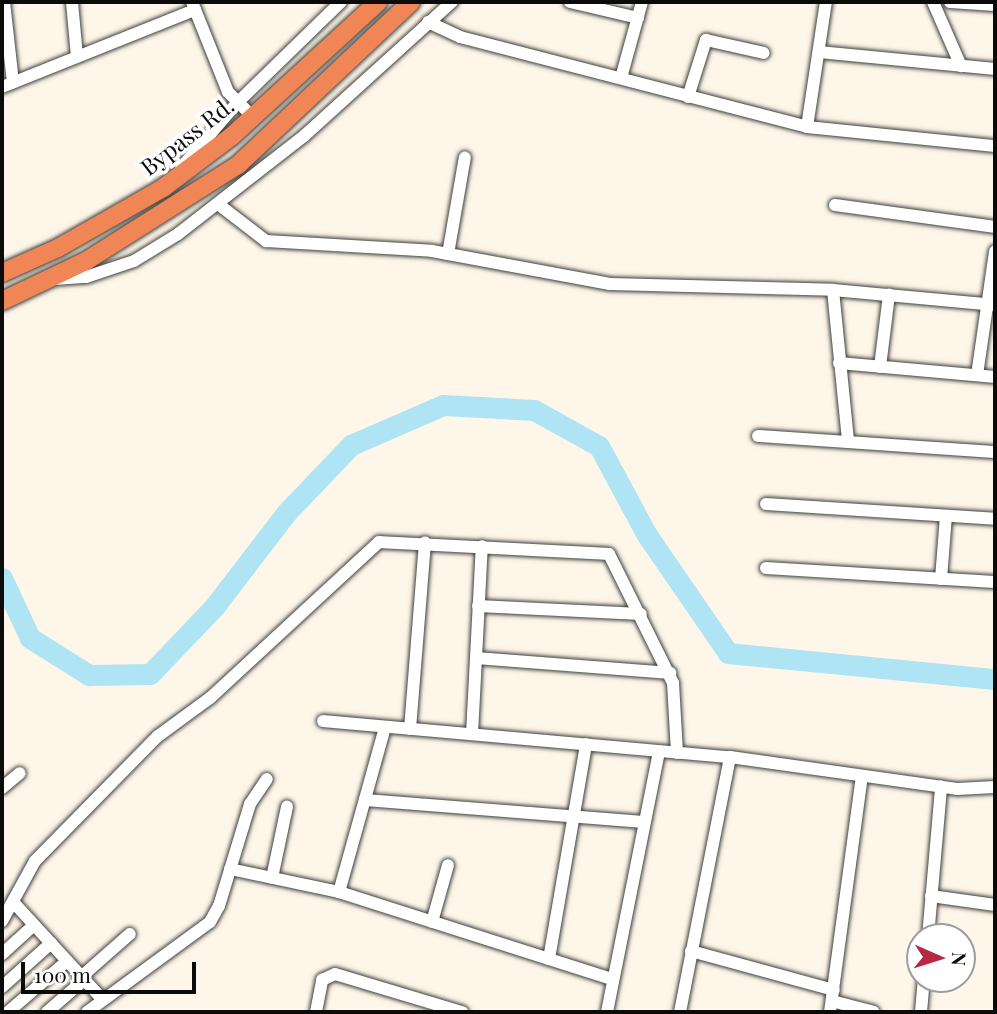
<!DOCTYPE html>
<style>
body{margin:0}
#map{position:relative;width:997px;height:1014px;overflow:hidden;background:#fef7e9;font-family:"Playfair Display",serif}
div>[style]{position:absolute}
.river>*{height:21px;margin:-10.5px;padding:0 10.5px;transform-origin:10.5px;border-radius:10.5px;background:#afe4f4}
.roads{filter:drop-shadow(0 0 2px #3e3e3e) drop-shadow(0 0 2px #3e3e3e)}
.minor>*{height:12px;margin:-6px;padding:0 6px;transform-origin:6px;border-radius:6px;background:#fff}
.highway>*{height:18px;margin:-9px;padding:0 9px;transform-origin:9px;border-radius:9px;background:#f08555}
span{translate:-50% -50%;white-space:nowrap;text-align:center;line-height:1.15;-webkit-text-stroke:7px #fff;paint-order:stroke}
.street-label{font-size:23px;color:#0b0b0b}
.frame{position:absolute;inset:0;border:4px solid #0b0b0b;pointer-events:none}
.north{position:absolute;left:906px;top:923px;width:70px;height:70px;box-sizing:border-box;background:#fff;border:2px solid #9d9d9d;border-radius:50%;rotate:93deg;font-size:19px;font-weight:700;line-height:28px;text-align:center;color:#0b0b0b}
.north::after{content:'';display:block;margin:auto;width:24px;height:32px;background:#b62843;clip-path:polygon(50% 0,100% 100%,50% 72%,0 100%)}
.scale{position:absolute;left:21px;top:962px;width:175px;height:32px;box-sizing:border-box;border:4px solid #0b0b0b;border-top:0;padding-left:9px;font-size:21px;line-height:24px;white-space:nowrap;color:#0b0b0b;-webkit-text-stroke:5px #fff;paint-order:stroke}
</style>
<div id="map">
<div class="river">
<i style="left:2px;top:578px;width:66px;rotate:65deg"></i>
<i style="left:30px;top:638px;width:70px;rotate:32.1deg"></i>
<i style="left:89px;top:675px;width:61px;rotate:-0.9deg"></i>
<i style="left:150px;top:674px;width:93px;rotate:-46.3deg"></i>
<i style="left:214px;top:607px;width:120px;rotate:-52.5deg"></i>
<i style="left:287px;top:512px;width:93px;rotate:-46.3deg"></i>
<i style="left:351px;top:445px;width:100px;rotate:-23.5deg"></i>
<i style="left:443px;top:405px;width:91px;rotate:3.1deg"></i>
<i style="left:534px;top:410px;width:74px;rotate:29deg"></i>
<i style="left:599px;top:446px;width:101px;rotate:61.7deg"></i>
<i style="left:647px;top:535px;width:143px;rotate:55.5deg"></i>
<i style="left:728px;top:653px;width:268px;rotate:5.6deg"></i>
</div>
<div class="roads">
<div class="minor">
<i style="left:4px;top:2px;width:81px;rotate:83.6deg"></i>
<i style="left:72px;top:2px;width:55px;rotate:84.8deg"></i>
<i style="left:192px;top:2px;width:97px;rotate:68.2deg"></i>
<i style="left:228px;top:92px;width:35px;rotate:45deg"></i>
<i style="left:570px;top:2px;width:70px;rotate:13.2deg"></i>
<i style="left:933px;top:2px;width:70px;rotate:66.4deg"></i>
<i style="left:950px;top:2px;width:45px;rotate:3.8deg"></i>
<i style="left:428px;top:22px;width:35px;rotate:25deg"></i>
<i style="left:460px;top:37px;width:358px;rotate:14.5deg"></i>
<i style="left:807px;top:127px;width:189px;rotate:5.8deg"></i>
<i style="left:819px;top:52px;width:177px;rotate:5.5deg"></i>
<i style="left:621px;top:78px;width:79px;rotate:-74.6deg"></i>
<i style="left:2px;top:87px;width:208px;rotate:-21.8deg"></i>
<i style="left:688px;top:97px;width:60px;rotate:-72.5deg"></i>
<i style="left:706px;top:40px;width:59px;rotate:12.6deg"></i>
<i style="left:807px;top:127px;width:126px;rotate:-81.4deg"></i>
<i style="left:181px;top:168px;width:86px;rotate:-49.3deg"></i>
<i style="left:237px;top:103px;width:145px;rotate:-44.2deg"></i>
<i style="left:218px;top:204px;width:61px;rotate:37.6deg"></i>
<i style="left:266px;top:241px;width:166px;rotate:3.4deg"></i>
<i style="left:432px;top:251px;width:181px;rotate:10.5deg"></i>
<i style="left:610px;top:284px;width:223px;rotate:1.5deg"></i>
<i style="left:833px;top:290px;width:163px;rotate:5.3deg"></i>
<i style="left:835px;top:205px;width:162px;rotate:7.8deg"></i>
<i style="left:448px;top:254px;width:98px;rotate:-80.1deg"></i>
<i style="left:55px;top:279px;width:31px;rotate:-4deg"></i>
<i style="left:86px;top:277px;width:51px;rotate:-18.4deg"></i>
<i style="left:134px;top:261px;width:52px;rotate:-31.5deg"></i>
<i style="left:178px;top:234px;width:160px;rotate:-37.9deg"></i>
<i style="left:304px;top:136px;width:200px;rotate:-42.2deg"></i>
<i style="left:833px;top:290px;width:150px;rotate:84.3deg"></i>
<i style="left:839px;top:363px;width:157px;rotate:5.1deg"></i>
<i style="left:880px;top:367px;width:73px;rotate:-82.9deg"></i>
<i style="left:977px;top:375px;width:125px;rotate:-81.7deg"></i>
<i style="left:758px;top:436px;width:238px;rotate:3.9deg"></i>
<i style="left:766px;top:504px;width:229px;rotate:3.7deg"></i>
<i style="left:766px;top:568px;width:229px;rotate:3.5deg"></i>
<i style="left:941px;top:579px;width:63px;rotate:-85.5deg"></i>
<i style="left:478px;top:606px;width:163px;rotate:2.8deg"></i>
<i style="left:476px;top:658px;width:195px;rotate:4.4deg"></i>
<i style="left:323px;top:721px;width:409px;rotate:5.1deg"></i>
<i style="left:410px;top:729px;width:187px;rotate:-85.4deg"></i>
<i style="left:472px;top:734px;width:188px;rotate:-87deg"></i>
<i style="left:2px;top:788px;width:23px;rotate:-40deg"></i>
<i style="left:365px;top:800px;width:280px;rotate:4.5deg"></i>
<i style="left:230px;top:869px;width:111px;rotate:11.9deg"></i>
<i style="left:339px;top:892px;width:287px;rotate:17.7deg"></i>
<i style="left:272px;top:878px;width:73px;rotate:-78.1deg"></i>
<i style="left:339px;top:892px;width:171px;rotate:-74.4deg"></i>
<i style="left:931px;top:896px;width:65px;rotate:8deg"></i>
<i style="left:15px;top:904px;width:127px;rotate:47.5deg"></i>
<i style="left:2px;top:921px;width:68px;rotate:-61.2deg"></i>
<i style="left:35px;top:861px;width:175px;rotate:-45.5deg"></i>
<i style="left:158px;top:736px;width:64px;rotate:-36.2deg"></i>
<i style="left:210px;top:698px;width:230px;rotate:-42.7deg"></i>
<i style="left:379px;top:542px;width:230px;rotate:3deg"></i>
<i style="left:609px;top:554px;width:144px;rotate:63.6deg"></i>
<i style="left:673px;top:683px;width:70px;rotate:86.7deg"></i>
<i style="left:432px;top:922px;width:59px;rotate:-74.3deg"></i>
<i style="left:928px;top:937px;width:151px;rotate:-85deg"></i>
<i style="left:691px;top:951px;width:148px;rotate:15.3deg"></i>
<i style="left:2px;top:954px;width:43px;rotate:-42.2deg"></i>
<i style="left:549px;top:959px;width:218px;rotate:-80.2deg"></i>
<i style="left:81px;top:977px;width:65px;rotate:-41.3deg"></i>
<i style="left:2px;top:987px;width:66px;rotate:-41.9deg"></i>
<i style="left:832px;top:1001px;width:43px;rotate:14.7deg"></i>
<i style="left:8px;top:1012px;width:78px;rotate:-40.8deg"></i>
<i style="left:47px;top:1012px;width:49px;rotate:-40.9deg"></i>
<i style="left:87px;top:1012px;width:152px;rotate:-36.2deg"></i>
<i style="left:210px;top:922px;width:18px;rotate:-61deg"></i>
<i style="left:219px;top:906px;width:107px;rotate:-73.1deg"></i>
<i style="left:250px;top:804px;width:30px;rotate:-56deg"></i>
<i style="left:316px;top:1012px;width:33px;rotate:-79deg"></i>
<i style="left:322px;top:980px;width:14px;rotate:-25deg"></i>
<i style="left:335px;top:974px;width:133px;rotate:16.7deg"></i>
<i style="left:607px;top:1012px;width:266px;rotate:-78.7deg"></i>
<i style="left:680px;top:1012px;width:260px;rotate:-78.9deg"></i>
<i style="left:730px;top:757px;width:229px;rotate:8deg"></i>
<i style="left:957px;top:789px;width:38px;rotate:-3deg"></i>
<i style="left:830px;top:1012px;width:238px;rotate:-82.3deg"></i>
<i style="left:921px;top:1012px;width:33px;rotate:-85deg"></i>
</div>
<div class="highway">
<i style="left:2px;top:273px;width:61px;rotate:-24.1deg"></i>
<i style="left:58px;top:248px;width:121px;rotate:-29.7deg"></i>
<i style="left:163px;top:188px;width:86px;rotate:-37deg"></i>
<i style="left:232px;top:136px;width:198px;rotate:-42.5deg"></i>
<i style="left:2px;top:301px;width:93px;rotate:-25.5deg"></i>
<i style="left:86px;top:261px;width:180px;rotate:-32.3deg"></i>
<i style="left:238px;top:165px;width:238px;rotate:-43.3deg"></i>
</div>
</div>
<div class="street-label">
<span style="left:187px;top:136px;rotate:-38deg">Bypass Rd.</span>
</div>
<div class="frame"></div>
<div class="north">N</div>
<div class="scale">100 m</div>
</div>
